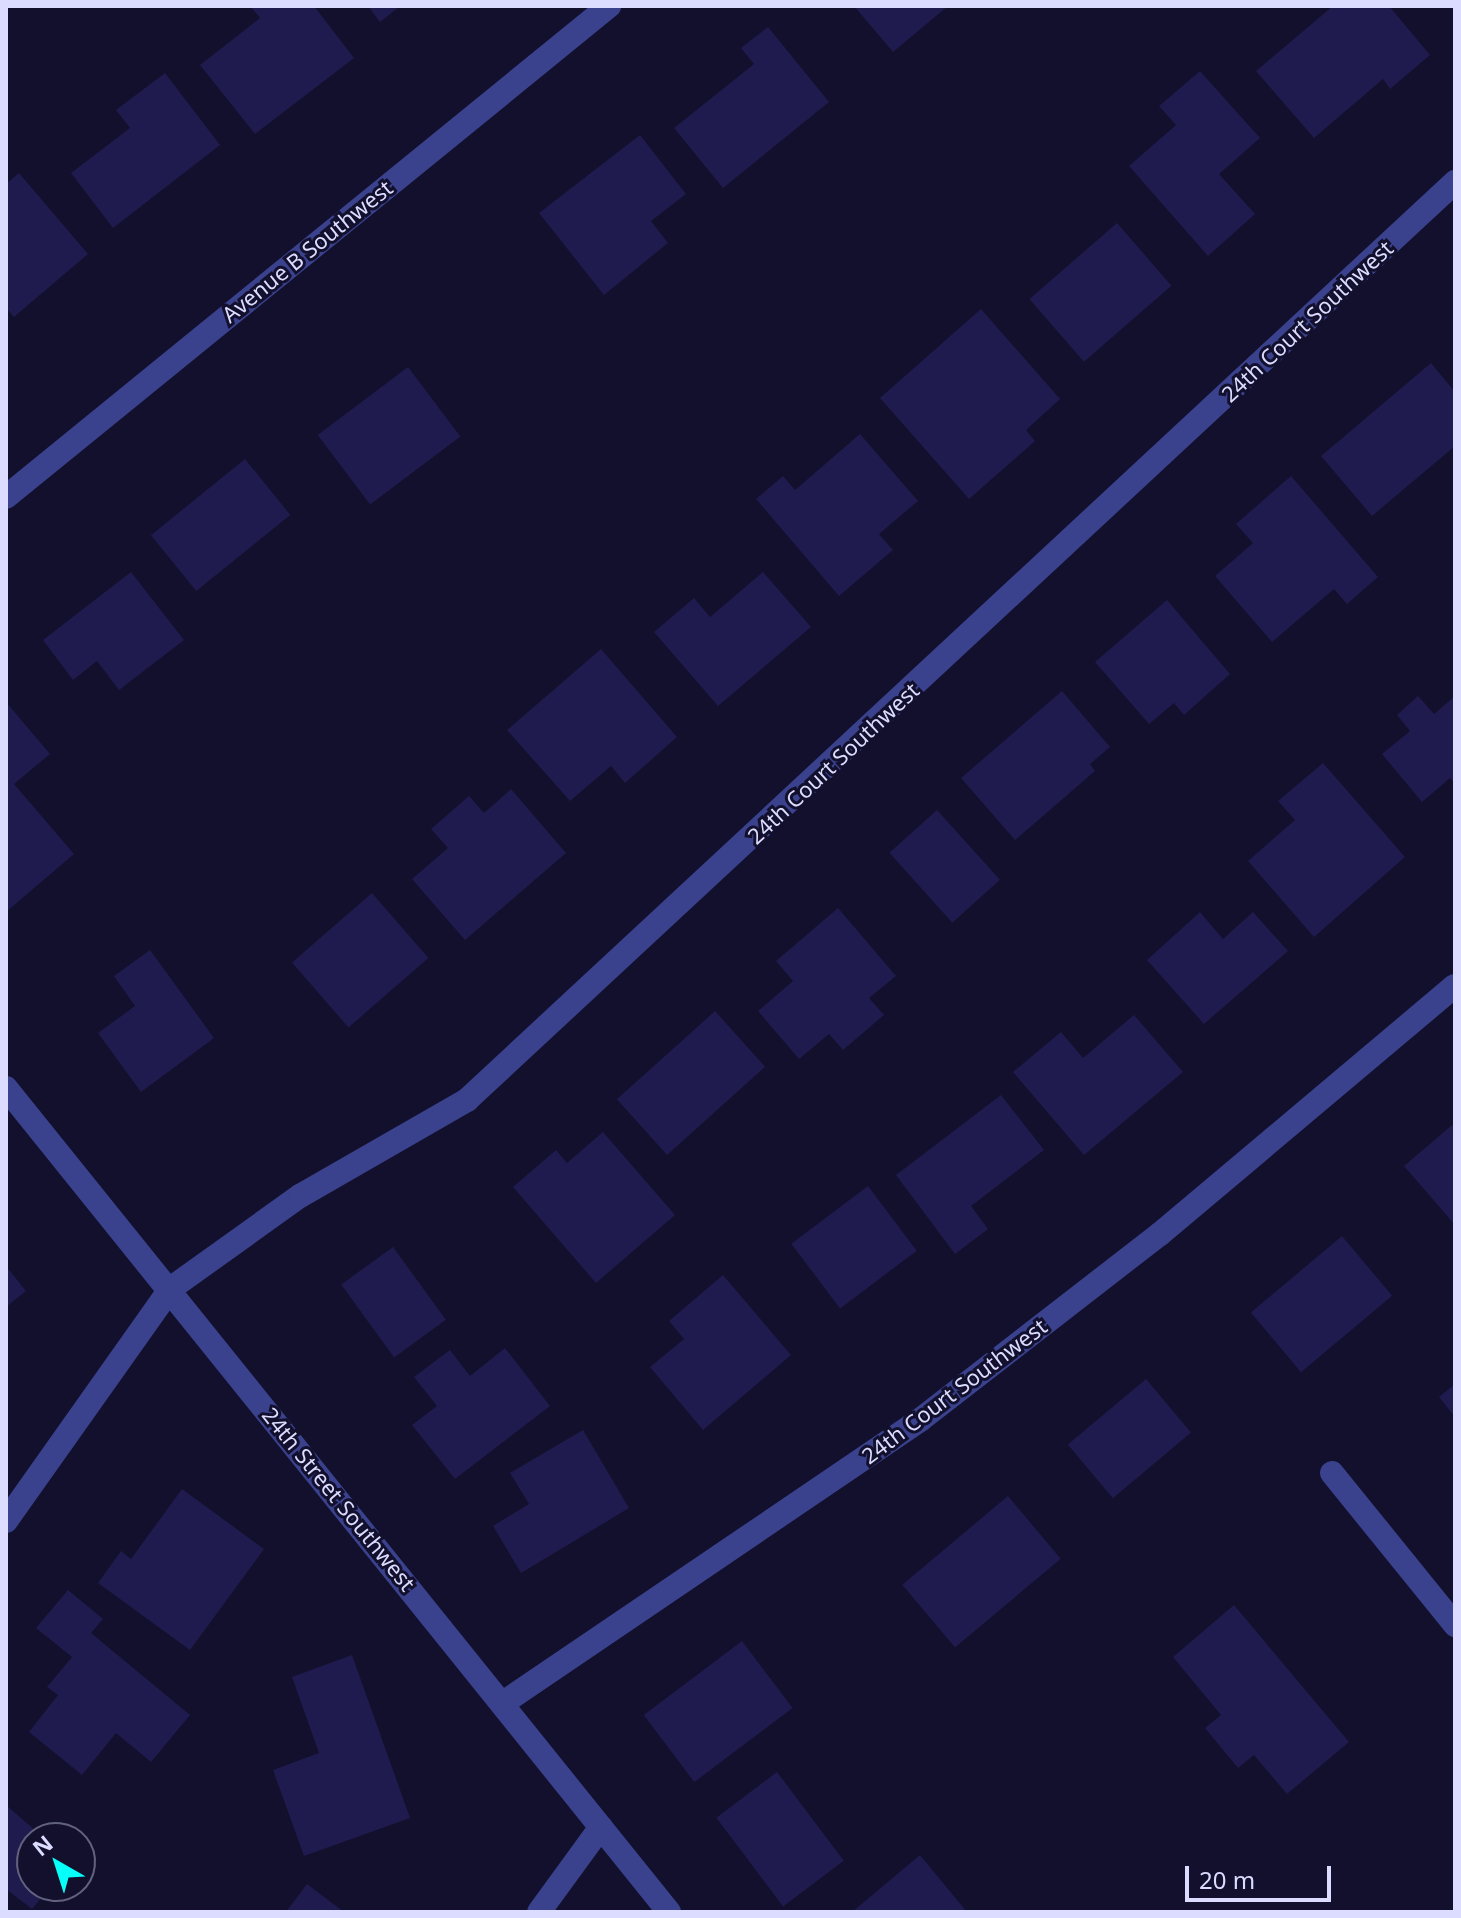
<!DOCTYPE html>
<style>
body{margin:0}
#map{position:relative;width:1461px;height:1918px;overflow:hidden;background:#12102c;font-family:"Noto Sans",sans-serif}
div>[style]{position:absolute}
.building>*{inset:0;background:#1f1b4e;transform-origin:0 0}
.minor>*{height:24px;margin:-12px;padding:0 12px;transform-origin:12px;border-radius:12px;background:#3a418d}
span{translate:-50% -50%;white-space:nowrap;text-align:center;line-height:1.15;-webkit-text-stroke:6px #12102c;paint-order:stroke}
.street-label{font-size:22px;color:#dbdcff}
.frame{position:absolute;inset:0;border:8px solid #dbdcff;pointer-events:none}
.north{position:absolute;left:16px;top:1822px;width:80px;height:80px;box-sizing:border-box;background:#12102c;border:2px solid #626280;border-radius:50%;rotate:321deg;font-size:22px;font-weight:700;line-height:32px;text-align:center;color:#dbdcff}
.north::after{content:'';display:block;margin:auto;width:28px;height:36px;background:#07fff9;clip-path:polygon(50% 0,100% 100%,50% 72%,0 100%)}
.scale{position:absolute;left:1185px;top:1866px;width:146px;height:36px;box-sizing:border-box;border:4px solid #dbdcff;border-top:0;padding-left:10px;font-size:24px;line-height:28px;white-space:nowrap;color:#dbdcff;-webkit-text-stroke:6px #12102c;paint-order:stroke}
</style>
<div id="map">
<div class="building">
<i style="clip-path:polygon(250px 6px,314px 6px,354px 58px,255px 134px,200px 65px,260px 18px)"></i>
<i style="clip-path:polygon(368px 6px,400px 6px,380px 22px)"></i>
<i style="clip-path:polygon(854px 6px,948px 6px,893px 52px)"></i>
<i style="clip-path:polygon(1333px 6px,1389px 6px,1430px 55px,1390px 89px,1383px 79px,1314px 138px,1256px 71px)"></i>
<i style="clip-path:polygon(768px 27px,829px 102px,723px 188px,674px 128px,754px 64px,741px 48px)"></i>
<i style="clip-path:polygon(1200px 71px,1260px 138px,1219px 174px,1255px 214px,1208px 256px,1129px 166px,1176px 125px,1159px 106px)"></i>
<i style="clip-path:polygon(165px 73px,220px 145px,113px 228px,71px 173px,130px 128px,116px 110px)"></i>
<i style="clip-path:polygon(640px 135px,686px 194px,651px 221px,668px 243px,604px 295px,539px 213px)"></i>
<i style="clip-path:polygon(19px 173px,88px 254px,14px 317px,6px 308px,6px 184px)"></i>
<i style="left:1117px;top:223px;width:83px;height:116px;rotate:49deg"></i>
<i style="clip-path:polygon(981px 309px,1060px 399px,1026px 430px,1035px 441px,969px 499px,880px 398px)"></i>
<i style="clip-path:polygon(1431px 363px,1455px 392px,1455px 446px,1372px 516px,1321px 456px)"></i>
<i style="left:408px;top:367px;width:87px;height:113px;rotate:53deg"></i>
<i style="clip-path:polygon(860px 434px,918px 501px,879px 534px,893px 550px,839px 596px,756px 499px,783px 476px,795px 490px)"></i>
<i style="left:245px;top:459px;width:72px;height:121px;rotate:51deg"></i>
<i style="clip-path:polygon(1291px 476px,1378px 577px,1347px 604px,1334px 589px,1272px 642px,1215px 576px,1253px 543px,1236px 524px)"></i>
<i style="clip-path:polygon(131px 572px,184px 640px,119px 690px,97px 661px,73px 680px,43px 640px)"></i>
<i style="clip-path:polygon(763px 572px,811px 627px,718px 706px,654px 632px,694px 598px,710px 617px)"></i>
<i style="clip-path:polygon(1167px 600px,1230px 674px,1184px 715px,1174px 703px,1149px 724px,1095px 662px)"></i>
<i style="clip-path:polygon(601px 649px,677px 737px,625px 783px,611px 766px,570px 801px,507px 730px)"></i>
<i style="clip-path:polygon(1062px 691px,1110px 747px,1090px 764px,1095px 771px,1015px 840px,961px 778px)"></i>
<i style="clip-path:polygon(1418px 696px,1434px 714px,1455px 696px,1455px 784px,1450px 778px,1422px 802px,1382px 754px,1410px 731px,1397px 715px)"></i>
<i style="clip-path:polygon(6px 702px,50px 754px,14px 784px,74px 854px,6px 912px)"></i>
<i style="clip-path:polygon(1323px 763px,1405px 857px,1314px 937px,1248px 861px,1295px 820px,1278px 801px)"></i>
<i style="clip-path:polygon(511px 789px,566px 853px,465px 940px,412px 879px,448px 848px,431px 829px,469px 796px,484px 813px)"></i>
<i style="left:937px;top:810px;width:94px;height:64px;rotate:48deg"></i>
<i style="left:372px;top:893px;width:86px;height:106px;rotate:49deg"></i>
<i style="clip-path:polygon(838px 908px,896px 976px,869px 998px,884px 1015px,843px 1050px,829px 1034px,799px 1059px,758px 1011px,793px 981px,776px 961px)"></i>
<i style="clip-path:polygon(1200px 912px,1223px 939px,1253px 912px,1288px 951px,1204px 1024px,1147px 960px)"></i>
<i style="clip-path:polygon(150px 950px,214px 1038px,141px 1092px,98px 1033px,135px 1006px,114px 976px)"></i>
<i style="left:715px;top:1011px;width:75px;height:132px;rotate:48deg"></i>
<i style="clip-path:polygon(1134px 1015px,1183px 1072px,1084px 1155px,1013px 1072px,1061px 1032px,1083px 1058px)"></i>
<i style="clip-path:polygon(1001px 1095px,1044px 1150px,971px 1206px,988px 1229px,955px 1254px,896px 1175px)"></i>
<i style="clip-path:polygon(1452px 1125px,1455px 1129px,1455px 1225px,1404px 1166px)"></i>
<i style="clip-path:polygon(603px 1132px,675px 1215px,596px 1283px,513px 1187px,556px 1150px,567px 1163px)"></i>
<i style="left:868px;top:1186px;width:81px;height:96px;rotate:53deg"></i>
<i style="left:1342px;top:1236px;width:78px;height:119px;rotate:50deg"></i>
<i style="left:393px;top:1247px;width:90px;height:64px;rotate:54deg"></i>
<i style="clip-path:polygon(6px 1266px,26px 1291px,6px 1307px)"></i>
<i style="clip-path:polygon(723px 1275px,791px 1355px,703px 1430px,650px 1367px,684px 1339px,669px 1321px)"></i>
<i style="clip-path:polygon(505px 1348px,550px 1406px,455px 1479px,412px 1425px,437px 1406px,414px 1377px,450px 1350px,470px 1376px)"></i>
<i style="left:1146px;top:1379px;width:70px;height:102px;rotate:50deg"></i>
<i style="clip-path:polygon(1455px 1384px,1455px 1417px,1439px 1397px)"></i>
<i style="clip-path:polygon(583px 1430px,629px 1508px,521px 1573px,493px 1526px,529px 1504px,510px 1473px)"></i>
<i style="clip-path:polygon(182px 1489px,264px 1549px,190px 1650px,98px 1583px,121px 1551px,131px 1559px)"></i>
<i style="left:1008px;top:1496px;width:82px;height:138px;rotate:50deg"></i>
<i style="clip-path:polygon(68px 1590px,103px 1619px,91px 1633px,190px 1715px,151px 1762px,116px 1733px,82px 1775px,29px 1732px,58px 1695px,47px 1687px,72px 1657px,36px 1628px)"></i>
<i style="clip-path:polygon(1234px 1605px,1349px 1742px,1287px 1794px,1254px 1755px,1238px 1768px,1205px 1728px,1221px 1715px,1173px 1657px)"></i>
<i style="left:742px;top:1641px;width:84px;height:123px;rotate:53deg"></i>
<i style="clip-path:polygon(352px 1655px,410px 1818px,304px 1856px,273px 1770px,319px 1753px,292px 1677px)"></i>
<i style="left:777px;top:1772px;width:111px;height:76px;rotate:53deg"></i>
<i style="clip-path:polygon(6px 1805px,44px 1838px,32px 1838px,32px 1886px,51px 1886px,32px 1909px,6px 1889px)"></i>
<i style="clip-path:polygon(920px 1855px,967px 1912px,852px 1912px)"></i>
<i style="clip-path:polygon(307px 1884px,344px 1912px,286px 1912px)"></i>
</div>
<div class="minor">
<i style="left:6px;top:497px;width:778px;rotate:-39.15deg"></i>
<i style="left:6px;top:1088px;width:1058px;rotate:51.18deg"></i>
<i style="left:1332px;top:1473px;width:196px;rotate:51deg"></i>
<i style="left:6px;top:1521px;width:284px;rotate:-54.7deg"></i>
<i style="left:170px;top:1289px;width:160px;rotate:-35.6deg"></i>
<i style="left:300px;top:1196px;width:193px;rotate:-29.9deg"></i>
<i style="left:467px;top:1100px;width:1349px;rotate:-42.9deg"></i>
<i style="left:503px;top:1703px;width:504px;rotate:-34.16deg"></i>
<i style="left:920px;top:1420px;width:304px;rotate:-37.8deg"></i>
<i style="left:1160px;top:1234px;width:385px;rotate:-40.1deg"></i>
<i style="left:539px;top:1912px;width:105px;rotate:-53.9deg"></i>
</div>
<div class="street-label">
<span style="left:307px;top:251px;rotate:-39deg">Avenue B Southwest</span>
<span style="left:1307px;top:321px;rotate:-43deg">24th Court Southwest</span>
<span style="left:833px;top:763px;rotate:-43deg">24th Court Southwest</span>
<span style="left:954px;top:1391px;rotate:-37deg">24th Court Southwest</span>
<span style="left:339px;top:1499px;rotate:51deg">24th Street Southwest</span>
</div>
<div class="frame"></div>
<div class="north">N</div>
<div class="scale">20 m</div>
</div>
